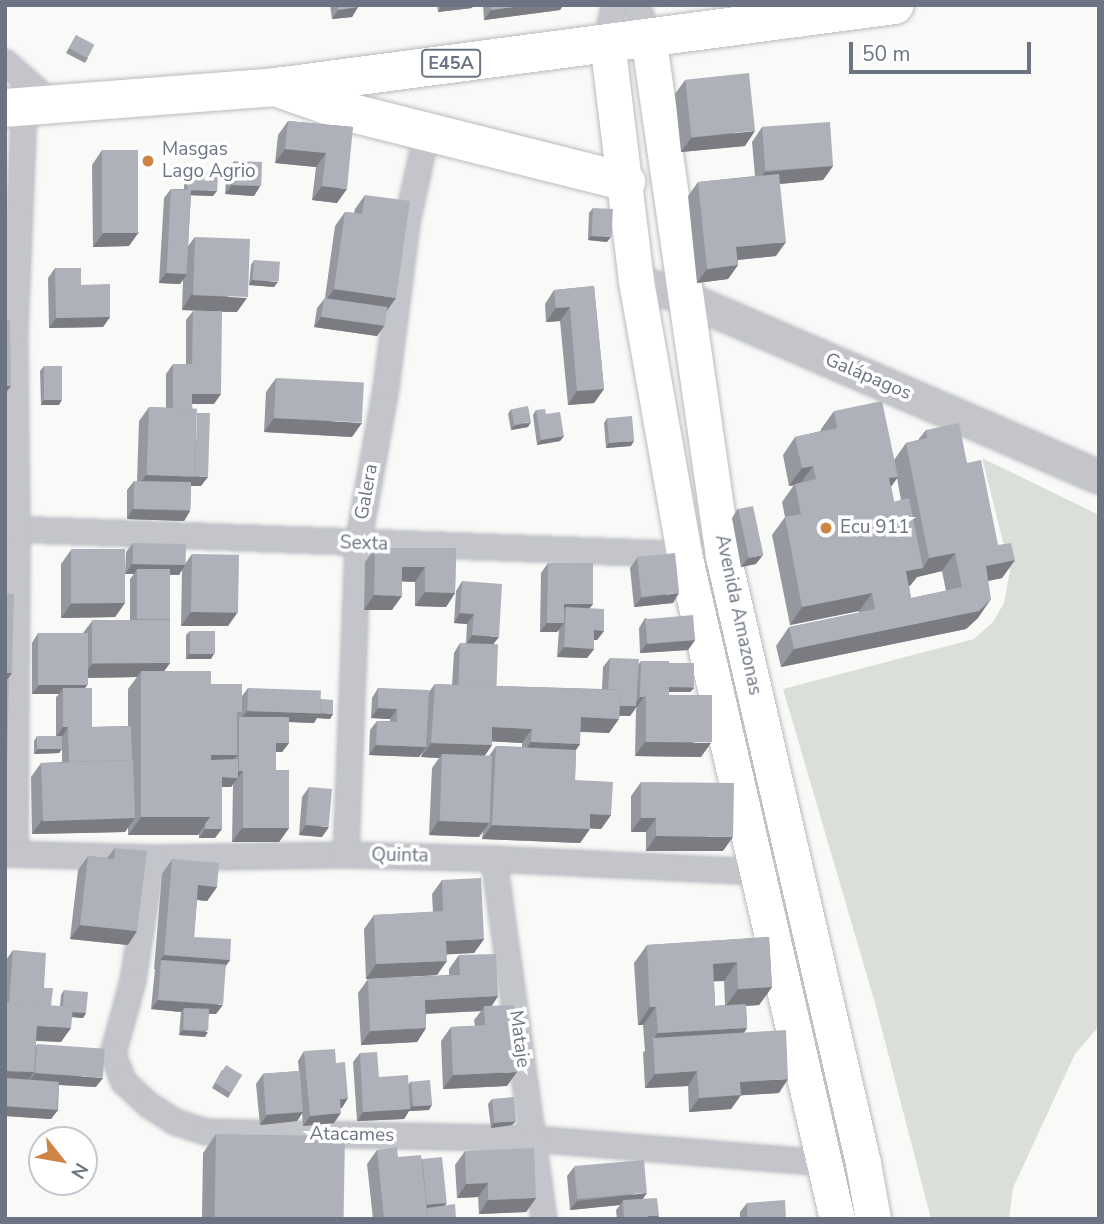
<!DOCTYPE html>
<meta charset="utf-8">
<style>
body{margin:0}
#map{position:relative;width:1104px;height:1224px;overflow:hidden;background:#f9f9f8;font-family:"Nunito Sans",sans-serif}
div>[style]{position:absolute}
.green>*{inset:0;background:#dae0d9}
.roads{filter:drop-shadow(0 0 2px #b8bbc0) drop-shadow(0 0 2px #b8bbc0)}
.minor>*{height:24px;margin:-12px;padding:0 12px;transform-origin:12px;border-radius:12px;background:#c3c5ca}
.tertiary>*{height:32px;margin:-16px;padding:0 16px;transform-origin:16px;border-radius:16px;background:#c3c5ca}
.secondary>*{height:35px;margin:-17.5px;padding:0 17.5px;transform-origin:17.5px;border-radius:17.5px;background:#fff}
.trunk>*{height:38px;margin:-19px;padding:0 19px;transform-origin:19px;border-radius:19px;background:#fff}
.wall>*{inset:0;background:#96989f}
.shaded-wall>*{inset:0;background:#7a7c82}
.building>*{inset:0;background:#aeb1b9;transform-origin:0 0}
.dots>*{width:19px;height:19px;translate:-50% -50%;box-sizing:border-box;border:4px solid #fff;border-radius:50%}
span{translate:-50% -50%;white-space:nowrap;text-align:center;line-height:1.15;-webkit-text-stroke:7px #fff;paint-order:stroke}
.shield-label span{padding:2px 5px;background:#fff;border:2px solid;border-radius:5px;-webkit-text-stroke-width:0}
.shield-label{font-size:18px;color:#6c7484;font-weight:700}
.poi-label{font-size:19px;color:#6c7484}
.left{translate:0 -50%;text-align:left}
.street-label{font-size:19px;color:#6c7484}
.frame{position:absolute;inset:0;border:7px solid #6c7484;pointer-events:none}
.north{position:absolute;left:28px;top:1126px;width:70px;height:70px;box-sizing:border-box;background:#fff;border:2px solid #c4c7ce;border-radius:50%;rotate:121deg;font-size:19px;font-weight:700;line-height:28px;text-align:center;color:#6c7484}
.north::after{content:'';display:block;margin:auto;width:24px;height:32px;background:#ce8443;clip-path:polygon(50% 0,100% 100%,50% 72%,0 100%)}
.scale{position:absolute;left:849px;top:42px;width:182px;height:32px;box-sizing:border-box;border:4px solid #6c7484;border-top:0;padding-left:9px;font-size:21px;line-height:24px;white-space:nowrap;color:#6c7484;-webkit-text-stroke:5px #fff;paint-order:stroke}
</style>
<div id="map">
<div class="green">
<i style="clip-path:polygon(982px 458px,1099px 515px,1099px 1026px,1075px 1054px,1013px 1188px,1009px 1219px,931px 1219px,875px 1003px,783px 689px,974px 639px,993px 622px,1004px 603px,1010px 570px)"></i>
</div>
<div class="roads">
<div class="minor">
<i style="left:637px;top:5px;width:33px;rotate:70deg"></i>
<i style="left:607px;top:41px;width:37px;rotate:-79deg"></i>
<i style="left:5px;top:62px;width:66px;rotate:41.9deg"></i>
<i style="left:5px;top:529px;width:719px;rotate:2.15deg"></i>
<i style="left:15px;top:853px;width:325px;rotate:-89.6deg"></i>
<i style="left:17px;top:528px;width:196px;rotate:-90.6deg"></i>
<i style="left:15px;top:332px;width:226px;rotate:-87.7deg"></i>
<i style="left:5px;top:854px;width:147px;rotate:1.6deg"></i>
<i style="left:152px;top:858px;width:194px;rotate:-0.9deg"></i>
<i style="left:346px;top:855px;width:148px;rotate:1.5deg"></i>
<i style="left:494px;top:859px;width:262px;rotate:2.8deg"></i>
<i style="left:756px;top:872px;width:14px;rotate:-12deg"></i>
<i style="left:346px;top:855px;width:311px;rotate:-87.8deg"></i>
<i style="left:358px;top:544px;width:158px;rotate:-79.8deg"></i>
<i style="left:386px;top:388px;width:166px;rotate:-82.7deg"></i>
<i style="left:407px;top:223px;width:93px;rotate:-77.6deg"></i>
<i style="left:152px;top:858px;width:124px;rotate:98.8deg"></i>
<i style="left:133px;top:981px;width:76px;rotate:105.3deg"></i>
<i style="left:113px;top:1054px;width:30px;rotate:69deg"></i>
<i style="left:124px;top:1082px;width:34px;rotate:43deg"></i>
<i style="left:149px;top:1105px;width:31px;rotate:33deg"></i>
<i style="left:175px;top:1122px;width:33px;rotate:18deg"></i>
<i style="left:206px;top:1132px;width:327px;rotate:1.2deg"></i>
<i style="left:533px;top:1139px;width:293px;rotate:4.7deg"></i>
<i style="left:494px;top:859px;width:363px;rotate:82.1deg"></i>
</div>
<div class="tertiary">
<i style="left:636px;top:281px;width:52px;rotate:19.1deg"></i>
<i style="left:685px;top:298px;width:451px;rotate:23.4deg"></i>
</div>
<div class="secondary">
<i style="left:648px;top:36px;width:525px;rotate:81.79deg"></i>
<i style="left:723px;top:556px;width:623px;rotate:77.01deg"></i>
<i style="left:863px;top:1163px;width:57px;rotate:79.9deg"></i>
<i style="left:607px;top:41px;width:242px;rotate:83.1deg"></i>
<i style="left:636px;top:281px;width:277px;rotate:80deg"></i>
<i style="left:684px;top:554px;width:682px;rotate:77.04deg"></i>
</div>
<div class="trunk">
<i style="left:281px;top:89px;width:67px;rotate:19.2deg"></i>
<i style="left:344px;top:111px;width:291px;rotate:14.1deg"></i>
<i style="left:5px;top:108px;width:272px;rotate:-4.4deg"></i>
<i style="left:276px;top:87px;width:624px;rotate:-7.55deg"></i>
</div>
</div>
<div class="wall">
<i style="clip-path:polygon(330px 5px,358px 5px,358px 7px,352px 17px,332px 19px)"></i>
<i style="clip-path:polygon(437px 5px,473px 5px,472px 8px,438px 12px)"></i>
<i style="clip-path:polygon(483px 5px,563px 5px,560px 10px,484px 20px)"></i>
<i style="clip-path:polygon(76px 35px,88px 58px,85px 63px,66px 53px)"></i>
<i style="clip-path:polygon(685px 80px,745px 146px,681px 152px,675px 94px)"></i>
<i style="clip-path:polygon(288px 121px,353px 127px,337px 203px,312px 200px,316px 167px,275px 163px,278px 135px)"></i>
<i style="clip-path:polygon(762px 127px,833px 166px,823px 180px,780px 184px,776px 256px,738px 260px,738px 265px,728px 279px,697px 283px,688px 196px,698px 182px,755px 176px,752px 142px)"></i>
<i style="clip-path:polygon(102px 150px,129px 246px,93px 247px,92px 165px)"></i>
<i style="clip-path:polygon(234px 161px,260px 186px,254px 196px,225px 194px,227px 170px)"></i>
<i style="clip-path:polygon(188px 169px,213px 196px,191px 195px,188px 246px,195px 237px,237px 312px,222px 312px,214px 404px,192px 404px,201px 486px,191px 486px,190px 511px,184px 521px,127px 519px,127px 490px,134px 481px,137px 481px,139px 421px,149px 407px,166px 408px,166px 374px,173px 364px,186px 364px,186px 320px,193px 311px,209px 311px,182px 310px,183px 279px,180px 284px,159px 283px,164px 198px,171px 189px,184px 189px,185px 174px)"></i>
<i style="clip-path:polygon(365px 195px,386px 312px,384px 326px,377px 336px,314px 327px,317px 308px,325px 298px,335px 226px,345px 212px,354px 213px,355px 209px)"></i>
<i style="clip-path:polygon(593px 208px,607px 242px,588px 240px,589px 213px)"></i>
<i style="clip-path:polygon(254px 260px,274px 287px,249px 285px,251px 265px)"></i>
<i style="clip-path:polygon(55px 268px,110px 317px,103px 327px,49px 328px,48px 278px)"></i>
<i style="clip-path:polygon(594px 286px,604px 389px,594px 403px,568px 405px,560px 321px,546px 322px,545px 304px,554px 290px)"></i>
<i style="clip-path:polygon(44px 366px,59px 405px,41px 405px,40px 371px)"></i>
<i style="clip-path:polygon(276px 378px,352px 437px,264px 432px,266px 392px)"></i>
<i style="clip-path:polygon(511px 409px,528px 427px,511px 430px,508px 414px)"></i>
<i style="clip-path:polygon(536px 410px,546px 414px,564px 436px,560px 441px,537px 445px,533px 415px)"></i>
<i style="clip-path:polygon(evenodd,834px 411px,894px 460px,906px 443px,918px 440px,926px 430px,967px 463px,998px 545px,1015px 560px,1002px 578px,988px 581px,978px 618px,966px 629px,781px 667px,776px 646px,789px 627px,859px 613px,859px 611px,790px 625px,772px 535px,785px 517px,782px 502px,794px 485px,789px 486px,783px 455px,795px 437px,821px 431px,821px 429px,834px 411px,897px 478px,901px 500px,894px 502px,891px 486px,897px 478px,834px 411px,942px 571px,946px 591px,911px 598px,909px 586px,917px 577px,942px 571px)"></i>
<i style="clip-path:polygon(607px 418px,631px 446px,606px 448px,604px 423px)"></i>
<i style="clip-path:polygon(738px 508px,756px 564px,741px 567px,732px 518px)"></i>
<i style="clip-path:polygon(evenodd,133px 543px,185px 564px,192px 554px,228px 626px,181px 626px,182px 569px,179px 575px,170px 575px,170px 663px,164px 671px,211px 684px,242px 696px,248px 688px,321px 699px,330px 719px,317px 718px,314px 723px,289px 722px,289px 743px,282px 752px,276px 752px,276px 771px,289px 828px,279px 842px,232px 842px,233px 785px,236px 781px,231px 787px,222px 787px,215px 838px,199px 838px,199px 833px,198px 835px,128px 835px,128px 827px,125px 832px,32px 834px,31px 777px,41px 763px,62px 762px,62px 749px,59px 753px,34px 754px,34px 741px,37px 736px,56px 736px,56px 697px,59px 694px,32px 694px,32px 643px,38px 633px,83px 633px,92px 621px,130px 620px,130px 579px,134px 574px,125px 574px,126px 552px,133px 543px,137px 677px,128px 689px,128px 726px,92px 727px,85px 688px,88px 678px,137px 677px)"></i>
<i style="clip-path:polygon(375px 548px,456px 548px,455px 593px,446px 607px,415px 606px,415px 582px,402px 581px,392px 610px,364px 610px,365px 562px)"></i>
<i style="clip-path:polygon(71px 550px,125px 603px,115px 617px,61px 618px,61px 564px)"></i>
<i style="clip-path:polygon(637px 558px,673px 603px,634px 607px,630px 568px)"></i>
<i style="clip-path:polygon(548px 563px,593px 604px,589px 608px,604px 631px,597px 640px,594px 640px,594px 649px,587px 658px,557px 657px,559px 630px,557px 632px,540px 632px,541px 573px)"></i>
<i style="clip-path:polygon(evenodd,462px 581px,494px 644px,496px 686px,602px 689px,603px 667px,610px 658px,638px 665px,641px 661px,669px 663px,694px 688px,690px 692px,669px 692px,669px 695px,701px 757px,635px 756px,636px 709px,637px 707px,636px 707px,630px 716px,620px 716px,609px 733px,580px 732px,580px 744px,576px 750px,575px 780px,611px 815px,601px 829px,590px 828px,580px 843px,482px 839px,483px 831px,479px 837px,429px 835px,432px 768px,439px 758px,421px 757px,422px 753px,419px 757px,369px 755px,370px 730px,377px 721px,390px 721px,390px 719px,371px 718px,372px 698px,378px 688px,428px 693px,435px 684px,452px 685px,454px 653px,460px 643px,466px 643px,467px 624px,454px 623px,456px 591px,462px 581px,492px 741px,522px 743px,522px 747px,496px 746px,489px 756px,484px 756px,492px 745px,492px 741px)"></i>
<i style="clip-path:polygon(645px 618px,695px 640px,688px 650px,640px 653px,639px 628px)"></i>
<i style="clip-path:polygon(190px 631px,211px 659px,186px 659px,186px 635px)"></i>
<i style="clip-path:polygon(641px 782px,723px 851px,646px 851px,646px 832px,631px 832px,631px 796px)"></i>
<i style="clip-path:polygon(309px 787px,322px 837px,299px 835px,302px 797px)"></i>
<i style="clip-path:polygon(115px 848px,128px 945px,70px 939px,78px 870px,88px 856px,107px 858px)"></i>
<i style="clip-path:polygon(172px 859px,217px 887px,207px 901px,197px 900px,194px 937px,230px 960px,226px 965px,216px 1014px,209px 1014px,205px 1037px,179px 1035px,181px 1012px,151px 1009px,155px 969px,154px 969px,162px 874px)"></i>
<i style="clip-path:polygon(442px 880px,484px 939px,474px 953px,447px 954px,437px 975px,366px 979px,364px 929px,374px 915px,433px 912px,432px 894px)"></i>
<i style="clip-path:polygon(evenodd,769px 937px,772px 987px,759px 1005px,746px 1006px,747px 1028px,744px 1033px,779px 1093px,741px 1095px,731px 1109px,689px 1112px,688px 1086px,645px 1088px,643px 1052px,645px 1051px,643px 1025px,638px 1025px,634px 963px,647px 945px,769px 937px,714px 981px,724px 981px,725px 1005px,715px 1006px,714px 981px)"></i>
<i style="clip-path:polygon(13px 950px,44px 988px,51px 1006px,60px 1006px,61px 995px,64px 990px,86px 1013px,83px 1018px,72px 1017px,61px 1042px,36px 1041px,36px 1045px,96px 1087px,59px 1085px,58px 1110px,51px 1119px,5px 1116px,5px 975px,6px 960px)"></i>
<i style="clip-path:polygon(459px 955px,498px 996px,492px 1006px,507px 1086px,443px 1089px,441px 1041px,451px 1027px,475px 1026px,474px 1020px,481px 1011px,426px 1014px,426px 1028px,417px 1042px,361px 1045px,358px 993px,368px 979px,449px 975px,449px 969px)"></i>
<i style="clip-path:polygon(304px 1051px,342px 1108px,340px 1108px,334px 1123px,303px 1126px,302px 1113px,297px 1121px,260px 1125px,256px 1084px,263px 1074px,299px 1071px,298px 1061px)"></i>
<i style="clip-path:polygon(360px 1053px,379px 1077px,409px 1084px,411px 1081px,429px 1110px,409px 1111px,404px 1119px,357px 1121px,353px 1062px)"></i>
<i style="clip-path:polygon(222px 1070px,242px 1075px,228px 1098px,212px 1088px)"></i>
<i style="clip-path:polygon(492px 1099px,512px 1125px,491px 1128px,488px 1104px)"></i>
<i style="clip-path:polygon(216px 1134px,343px 1219px,202px 1219px,203px 1153px)"></i>
<i style="clip-path:polygon(377px 1150px,398px 1157px,422px 1159px,445px 1206px,456px 1219px,373px 1219px,367px 1164px)"></i>
<i style="clip-path:polygon(465px 1151px,536px 1198px,526px 1212px,479px 1214px,478px 1197px,457px 1198px,455px 1165px)"></i>
<i style="clip-path:polygon(574px 1167px,643px 1199px,659px 1216px,656px 1219px,617px 1219px,616px 1210px,620px 1205px,570px 1210px,567px 1176px)"></i>
<i style="clip-path:polygon(747px 1203px,786px 1219px,740px 1219px,740px 1212px)"></i>
</div>
<div class="shaded-wall">
<i style="clip-path:polygon(442px 5px,473px 5px,472px 8px,438px 12px)"></i>
<i style="clip-path:polygon(529px 5px,563px 5px,560px 10px,484px 20px,491px 10px)"></i>
<i style="clip-path:polygon(358px 7px,352px 17px,332px 19px,338px 10px)"></i>
<i style="clip-path:polygon(755px 131px,745px 146px,681px 152px,691px 138px)"></i>
<i style="clip-path:polygon(285px 149px,326px 153px,316px 167px,275px 163px)"></i>
<i style="clip-path:polygon(833px 166px,823px 180px,755px 186px,765px 172px)"></i>
<i style="clip-path:polygon(232px 185px,260px 186px,254px 196px,225px 194px)"></i>
<i style="clip-path:polygon(322px 186px,347px 189px,337px 203px,312px 200px)"></i>
<i style="clip-path:polygon(187px 190px,217px 191px,213px 196px,183px 195px)"></i>
<i style="clip-path:polygon(139px 232px,129px 246px,93px 247px,103px 233px)"></i>
<i style="clip-path:polygon(591px 236px,611px 237px,607px 242px,588px 240px)"></i>
<i style="clip-path:polygon(786px 242px,776px 256px,726px 261px,736px 247px)"></i>
<i style="clip-path:polygon(738px 265px,728px 279px,697px 283px,707px 269px)"></i>
<i style="clip-path:polygon(166px 273px,187px 274px,180px 284px,159px 283px)"></i>
<i style="clip-path:polygon(252px 280px,278px 282px,274px 287px,249px 285px)"></i>
<i style="clip-path:polygon(334px 289px,396px 298px,386px 312px,324px 303px)"></i>
<i style="clip-path:polygon(191px 295px,247px 298px,237px 312px,182px 310px)"></i>
<i style="clip-path:polygon(570px 307px,560px 321px,546px 322px,556px 308px)"></i>
<i style="clip-path:polygon(110px 317px,103px 327px,49px 328px,56px 318px)"></i>
<i style="clip-path:polygon(321px 317px,384px 326px,377px 336px,314px 327px)"></i>
<i style="clip-path:polygon(5px 386px,11px 386px,5px 394px)"></i>
<i style="clip-path:polygon(604px 389px,594px 403px,568px 405px,577px 391px)"></i>
<i style="clip-path:polygon(192px 394px,221px 394px,214px 404px,185px 404px)"></i>
<i style="clip-path:polygon(44px 400px,62px 400px,59px 405px,41px 405px)"></i>
<i style="clip-path:polygon(274px 418px,362px 423px,352px 437px,264px 432px)"></i>
<i style="clip-path:polygon(531px 422px,528px 427px,511px 430px,514px 426px)"></i>
<i style="clip-path:polygon(564px 436px,560px 441px,537px 445px,541px 440px)"></i>
<i style="clip-path:polygon(634px 441px,631px 446px,606px 448px,609px 443px)"></i>
<i style="clip-path:polygon(813px 466px,800px 484px,789px 486px,802px 468px)"></i>
<i style="clip-path:polygon(146px 475px,208px 477px,201px 486px,188px 486px,136px 489px)"></i>
<i style="clip-path:polygon(898px 477px,885px 495px,889px 478px)"></i>
<i style="clip-path:polygon(133px 509px,190px 511px,184px 521px,127px 519px)"></i>
<i style="clip-path:polygon(955px 553px,942px 571px,917px 577px,910px 586px,893px 590px,906px 571px,923px 568px,929px 558px)"></i>
<i style="clip-path:polygon(763px 555px,756px 564px,741px 567px,748px 558px)"></i>
<i style="clip-path:polygon(1015px 560px,1002px 578px,973px 584px,986px 566px)"></i>
<i style="clip-path:polygon(132px 564px,185px 565px,179px 575px,137px 574px,137px 569px,134px 574px,125px 574px)"></i>
<i style="clip-path:polygon(402px 567px,425px 567px,415px 582px,392px 581px)"></i>
<i style="clip-path:polygon(425px 592px,455px 593px,446px 607px,415px 606px)"></i>
<i style="clip-path:polygon(679px 593px,673px 603px,634px 607px,641px 598px)"></i>
<i style="clip-path:polygon(872px 593px,859px 611px,790px 625px,802px 607px)"></i>
<i style="clip-path:polygon(374px 595px,402px 596px,392px 610px,364px 610px)"></i>
<i style="clip-path:polygon(991px 599px,978px 618px,966px 629px,781px 667px,794px 649px)"></i>
<i style="clip-path:polygon(125px 603px,115px 617px,61px 618px,71px 604px)"></i>
<i style="clip-path:polygon(564px 604px,593px 604px,586px 613px,566px 607px,561px 613px)"></i>
<i style="clip-path:polygon(191px 612px,238px 612px,228px 626px,181px 626px)"></i>
<i style="clip-path:polygon(460px 613px,474px 614px,467px 624px,454px 623px)"></i>
<i style="clip-path:polygon(547px 623px,564px 623px,557px 632px,540px 632px)"></i>
<i style="clip-path:polygon(594px 630px,604px 631px,597px 640px,588px 640px)"></i>
<i style="clip-path:polygon(472px 635px,499px 637px,492px 646px,466px 645px)"></i>
<i style="clip-path:polygon(695px 640px,688px 650px,640px 653px,647px 643px)"></i>
<i style="clip-path:polygon(564px 647px,594px 649px,587px 658px,557px 657px)"></i>
<i style="clip-path:polygon(189px 654px,214px 654px,211px 659px,186px 659px)"></i>
<i style="clip-path:polygon(170px 663px,160px 677px,141px 671px,137px 677px,82px 678px,92px 664px)"></i>
<i style="clip-path:polygon(5px 673px,12px 673px,5px 683px)"></i>
<i style="clip-path:polygon(88px 684px,81px 694px,63px 688px,59px 694px,32px 694px,39px 685px)"></i>
<i style="clip-path:polygon(667px 687px,694px 688px,690px 692px,664px 692px)"></i>
<i style="clip-path:polygon(640px 697px,644px 697px,630px 716px,612px 715px,619px 706px,634px 706px)"></i>
<i style="clip-path:polygon(378px 708px,397px 709px,390px 719px,371px 718px)"></i>
<i style="clip-path:polygon(247px 711px,333px 714px,330px 719px,317px 718px,314px 723px,240px 720px)"></i>
<i style="clip-path:polygon(581px 717px,619px 719px,609px 733px,571px 731px)"></i>
<i style="clip-path:polygon(63px 727px,68px 727px,62px 737px,56px 737px)"></i>
<i style="clip-path:polygon(492px 727px,532px 729px,522px 743px,483px 741px)"></i>
<i style="clip-path:polygon(531px 742px,580px 744px,570px 758px,521px 756px)"></i>
<i style="clip-path:polygon(645px 742px,711px 743px,701px 757px,635px 756px)"></i>
<i style="clip-path:polygon(276px 743px,289px 743px,282px 752px,270px 752px)"></i>
<i style="clip-path:polygon(431px 743px,492px 745px,482px 760px,442px 754px,439px 758px,421px 757px)"></i>
<i style="clip-path:polygon(376px 745px,426px 747px,419px 757px,369px 755px)"></i>
<i style="clip-path:polygon(62px 748px,59px 753px,34px 754px,38px 749px)"></i>
<i style="clip-path:polygon(205px 755px,237px 755px,230px 764px,205px 764px)"></i>
<i style="clip-path:polygon(239px 771px,243px 771px,231px 787px,215px 787px,222px 777px,235px 778px)"></i>
<i style="clip-path:polygon(590px 814px,611px 815px,601px 829px,581px 828px)"></i>
<i style="clip-path:polygon(211px 816px,198px 835px,128px 835px,141px 817px)"></i>
<i style="clip-path:polygon(135px 818px,125px 832px,32px 834px,42px 820px)"></i>
<i style="clip-path:polygon(641px 818px,656px 818px,646px 832px,631px 832px)"></i>
<i style="clip-path:polygon(438px 821px,489px 823px,479px 837px,429px 835px)"></i>
<i style="clip-path:polygon(306px 825px,329px 827px,322px 837px,299px 835px)"></i>
<i style="clip-path:polygon(492px 825px,590px 829px,580px 843px,482px 839px)"></i>
<i style="clip-path:polygon(242px 828px,289px 828px,279px 842px,232px 842px)"></i>
<i style="clip-path:polygon(205px 829px,222px 829px,215px 838px,199px 838px)"></i>
<i style="clip-path:polygon(656px 836px,733px 837px,723px 851px,646px 851px)"></i>
<i style="clip-path:polygon(198px 885px,217px 887px,207px 901px,189px 899px)"></i>
<i style="clip-path:polygon(80px 925px,137px 931px,128px 945px,70px 939px)"></i>
<i style="clip-path:polygon(484px 939px,474px 953px,436px 955px,446px 941px)"></i>
<i style="clip-path:polygon(164px 955px,230px 960px,220px 974px,161px 960px,154px 969px)"></i>
<i style="clip-path:polygon(447px 961px,437px 975px,366px 979px,376px 964px)"></i>
<i style="clip-path:polygon(737px 962px,724px 981px,700px 982px,713px 964px)"></i>
<i style="clip-path:polygon(772px 987px,759px 1005px,725px 1007px,738px 989px)"></i>
<i style="clip-path:polygon(498px 996px,488px 1011px,484px 1006px,481px 1011px,415px 1014px,425px 1000px)"></i>
<i style="clip-path:polygon(158px 1000px,223px 1005px,216px 1014px,184px 1012px,184px 1008px,181px 1012px,151px 1009px)"></i>
<i style="clip-path:polygon(650px 1007px,656px 1007px,643px 1025px,638px 1025px)"></i>
<i style="clip-path:polygon(63px 1011px,86px 1013px,83px 1018px,60px 1016px)"></i>
<i style="clip-path:polygon(37px 1026px,71px 1028px,61px 1042px,27px 1040px)"></i>
<i style="clip-path:polygon(426px 1028px,417px 1042px,361px 1045px,370px 1031px)"></i>
<i style="clip-path:polygon(747px 1028px,735px 1046px,653px 1039px,658px 1033px)"></i>
<i style="clip-path:polygon(183px 1030px,208px 1032px,205px 1037px,179px 1035px)"></i>
<i style="clip-path:polygon(5px 1071px,34px 1072px,24px 1087px,5px 1085px)"></i>
<i style="clip-path:polygon(697px 1071px,688px 1086px,645px 1088px,655px 1074px)"></i>
<i style="clip-path:polygon(517px 1072px,507px 1086px,443px 1089px,453px 1075px)"></i>
<i style="clip-path:polygon(35px 1073px,103px 1078px,96px 1087px,28px 1083px)"></i>
<i style="clip-path:polygon(788px 1079px,779px 1093px,731px 1096px,740px 1082px)"></i>
<i style="clip-path:polygon(741px 1095px,731px 1109px,689px 1112px,699px 1098px)"></i>
<i style="clip-path:polygon(348px 1098px,342px 1108px,333px 1109px,340px 1099px)"></i>
<i style="clip-path:polygon(432px 1105px,429px 1110px,409px 1111px,404px 1119px,357px 1121px,363px 1112px,410px 1109px,412px 1106px)"></i>
<i style="clip-path:polygon(5px 1106px,58px 1110px,51px 1119px,5px 1116px)"></i>
<i style="clip-path:polygon(303px 1112px,297px 1121px,260px 1125px,267px 1115px)"></i>
<i style="clip-path:polygon(341px 1113px,334px 1123px,303px 1126px,310px 1116px)"></i>
<i style="clip-path:polygon(516px 1121px,512px 1125px,491px 1128px,494px 1123px)"></i>
<i style="clip-path:polygon(488px 1183px,478px 1197px,457px 1198px,466px 1184px)"></i>
<i style="clip-path:polygon(647px 1193px,640px 1203px,623px 1200px,620px 1205px,570px 1210px,577px 1201px)"></i>
<i style="clip-path:polygon(536px 1198px,526px 1212px,479px 1214px,488px 1200px)"></i>
<i style="clip-path:polygon(447px 1203px,440px 1212px,427px 1214px,426px 1205px)"></i>
<i style="clip-path:polygon(648px 1216px,659px 1216px,656px 1219px,646px 1219px)"></i>
</div>
<div class="building">
<i style="clip-path:polygon(338px 5px,358px 5px,358px 7px,338px 10px)"></i>
<i style="clip-path:polygon(491px 5px,529px 5px,491px 10px)"></i>
<i style="left:76px;top:35px;width:21px;height:15px;rotate:28deg"></i>
<i style="left:749px;top:73px;width:58px;height:64px;rotate:84deg"></i>
<i style="clip-path:polygon(288px 121px,353px 127px,347px 189px,322px 186px,326px 153px,285px 149px)"></i>
<i style="left:830px;top:122px;width:44px;height:68px;rotate:86deg"></i>
<i style="left:102px;top:150px;width:36px;height:83px"></i>
<i style="left:234px;top:161px;width:28px;height:24px;rotate:2deg"></i>
<i style="left:188px;top:169px;width:30px;height:21px;rotate:2deg"></i>
<i style="clip-path:polygon(779px 174px,786px 242px,736px 247px,738px 265px,707px 269px,698px 182px)"></i>
<i style="left:171px;top:189px;width:20px;height:84px;rotate:3deg"></i>
<i style="clip-path:polygon(365px 195px,410px 201px,396px 298px,334px 289px,345px 212px,362px 214px)"></i>
<i style="left:593px;top:208px;width:20px;height:28px;rotate:3deg"></i>
<i style="left:195px;top:237px;width:55px;height:58px;rotate:2deg"></i>
<i style="left:254px;top:260px;width:26px;height:20px;rotate:4deg"></i>
<i style="clip-path:polygon(55px 268px,81px 268px,81px 285px,110px 284px,110px 317px,56px 318px)"></i>
<i style="clip-path:polygon(594px 286px,604px 389px,577px 391px,570px 307px,556px 308px,554px 290px)"></i>
<i style="left:324px;top:298px;width:64px;height:19px;rotate:8deg"></i>
<i style="clip-path:polygon(193px 311px,222px 311px,221px 394px,192px 394px,192px 409px,173px 408px,173px 364px,192px 364px)"></i>
<i style="clip-path:polygon(5px 320px,10px 320px,11px 386px,5px 386px)"></i>
<i style="left:44px;top:366px;width:18px;height:34px"></i>
<i style="left:276px;top:378px;width:88px;height:40px;rotate:3deg"></i>
<i style="clip-path:polygon(882px 401px,898px 477px,889px 478px,894px 502px,909px 498px,923px 568px,906px 571px,911px 598px,962px 587px,955px 553px,929px 558px,906px 443px,927px 438px,926px 430px,959px 423px,967px 463px,981px 460px,998px 545px,1011px 543px,1015px 560px,986px 566px,991px 599px,979px 611px,794px 649px,789px 627px,875px 609px,872px 593px,802px 607px,785px 517px,801px 514px,795px 484px,816px 479px,813px 466px,802px 468px,795px 437px,837px 428px,834px 411px)"></i>
<i style="left:528px;top:406px;width:16px;height:17px;rotate:79deg"></i>
<i style="left:149px;top:407px;width:48px;height:68px;rotate:2deg"></i>
<i style="clip-path:polygon(545px 409px,546px 414px,560px 412px,564px 436px,541px 440px,536px 410px)"></i>
<i style="clip-path:polygon(197px 413px,210px 413px,208px 477px,193px 476px,195px 476px)"></i>
<i style="left:632px;top:416px;width:25px;height:25px;rotate:85deg"></i>
<i style="left:134px;top:481px;width:57px;height:28px;rotate:1deg"></i>
<i style="left:753px;top:506px;width:50px;height:15px;rotate:78deg"></i>
<i style="left:133px;top:543px;width:53px;height:21px;rotate:1deg"></i>
<i style="clip-path:polygon(375px 548px,456px 548px,455px 593px,425px 592px,425px 567px,402px 567px,402px 596px,374px 595px)"></i>
<i style="left:125px;top:549px;width:54px;height:54px;rotate:90deg"></i>
<i style="left:675px;top:553px;width:40px;height:38px;rotate:84deg"></i>
<i style="left:192px;top:554px;width:47px;height:58px;rotate:1deg"></i>
<i style="clip-path:polygon(548px 563px,593px 563px,593px 604px,564px 604px,564px 623px,547px 623px)"></i>
<i style="left:137px;top:569px;width:33px;height:50px"></i>
<i style="clip-path:polygon(462px 581px,502px 584px,499px 637px,472px 635px,474px 614px,460px 613px)"></i>
<i style="clip-path:polygon(5px 594px,14px 594px,12px 673px,5px 673px)"></i>
<i style="clip-path:polygon(566px 607px,604px 609px,604px 631px,594px 630px,594px 649px,564px 647px)"></i>
<i style="left:693px;top:615px;width:25px;height:48px;rotate:85deg"></i>
<i style="left:170px;top:620px;width:43px;height:78px;rotate:90deg"></i>
<i style="left:190px;top:631px;width:25px;height:23px"></i>
<i style="left:38px;top:633px;width:50px;height:52px"></i>
<i style="left:460px;top:643px;width:38px;height:42px;rotate:2deg"></i>
<i style="clip-path:polygon(610px 658px,639px 659px,636px 706px,620px 706px,621px 690px,608px 689px)"></i>
<i style="clip-path:polygon(641px 661px,669px 661px,669px 695px,646px 695px,644px 697px,640px 697px)"></i>
<i style="left:669px;top:663px;width:25px;height:24px"></i>
<i style="left:141px;top:671px;width:70px;height:146px"></i>
<i style="clip-path:polygon(5px 678px,9px 679px,7px 763px,5px 763px)"></i>
<i style="clip-path:polygon(211px 684px,242px 684px,242px 712px,237px 712px,237px 755px,211px 755px)"></i>
<i style="clip-path:polygon(435px 684px,621px 690px,619px 719px,581px 717px,580px 744px,531px 742px,532px 729px,492px 727px,492px 745px,431px 743px)"></i>
<i style="clip-path:polygon(63px 688px,92px 688px,92px 727px,131px 726px,132px 760px,69px 762px,68px 727px,63px 727px)"></i>
<i style="left:248px;top:688px;width:73px;height:23px;rotate:2deg"></i>
<i style="clip-path:polygon(378px 688px,429px 690px,426px 747px,376px 745px,377px 721px,397px 722px,397px 709px,378px 708px)"></i>
<i style="left:646px;top:695px;width:66px;height:47px"></i>
<i style="clip-path:polygon(321px 699px,333px 700px,333px 714px,318px 713px,320px 713px)"></i>
<i style="clip-path:polygon(239px 717px,289px 717px,289px 743px,276px 743px,276px 771px,239px 771px)"></i>
<i style="left:37px;top:736px;width:25px;height:13px"></i>
<i style="clip-path:polygon(496px 746px,576px 750px,575px 780px,613px 782px,611px 815px,590px 814px,590px 829px,492px 825px)"></i>
<i style="left:442px;top:754px;width:50px;height:67px;rotate:2deg"></i>
<i style="clip-path:polygon(238px 759px,238px 778px,222px 777px,222px 829px,205px 829px,205px 824px,211px 816px,211px 760px)"></i>
<i style="left:133px;top:760px;width:58px;height:92px;rotate:88deg"></i>
<i style="left:289px;top:770px;width:58px;height:46px;rotate:90deg"></i>
<i style="clip-path:polygon(641px 782px,734px 783px,733px 837px,656px 836px,656px 818px,641px 818px)"></i>
<i style="left:309px;top:787px;width:23px;height:38px;rotate:5deg"></i>
<i style="clip-path:polygon(115px 848px,147px 851px,137px 931px,80px 925px,88px 856px,114px 859px)"></i>
<i style="clip-path:polygon(172px 859px,219px 863px,217px 887px,198px 885px,194px 937px,231px 939px,230px 960px,164px 955px)"></i>
<i style="clip-path:polygon(481px 878px,484px 939px,446px 941px,447px 961px,376px 964px,374px 915px,443px 911px,442px 880px)"></i>
<i style="clip-path:polygon(769px 937px,772px 987px,738px 989px,737px 962px,713px 964px,715px 1006px,746px 1004px,747px 1028px,658px 1033px,656px 1007px,650px 1007px,647px 945px)"></i>
<i style="clip-path:polygon(13px 950px,46px 953px,44px 988px,53px 988px,51px 1006px,9px 1003px)"></i>
<i style="clip-path:polygon(496px 954px,498px 996px,425px 1000px,426px 1028px,370px 1031px,368px 979px,460px 975px,459px 955px)"></i>
<i style="left:161px;top:960px;width:65px;height:40px;rotate:4deg"></i>
<i style="clip-path:polygon(64px 990px,88px 992px,86px 1013px,72px 1012px,73px 1007px,63px 1006px)"></i>
<i style="clip-path:polygon(7px 1002px,73px 1007px,71px 1028px,37px 1026px,34px 1072px,5px 1071px,5px 1020px)"></i>
<i style="clip-path:polygon(514px 1005px,517px 1072px,453px 1075px,451px 1027px,485px 1025px,484px 1006px)"></i>
<i style="left:184px;top:1008px;width:25px;height:22px;rotate:2deg"></i>
<i style="clip-path:polygon(786px 1030px,788px 1079px,740px 1082px,741px 1095px,699px 1098px,697px 1071px,655px 1074px,653px 1038px)"></i>
<i style="left:37px;top:1044px;width:68px;height:29px;rotate:4deg"></i>
<i style="clip-path:polygon(335px 1049px,336px 1063px,345px 1062px,348px 1098px,340px 1099px,341px 1113px,310px 1116px,304px 1051px)"></i>
<i style="clip-path:polygon(377px 1052px,379px 1077px,408px 1075px,410px 1109px,363px 1112px,360px 1053px)"></i>
<i style="left:226px;top:1065px;width:19px;height:21px;rotate:32deg"></i>
<i style="left:300px;top:1071px;width:41px;height:37px;rotate:86deg"></i>
<i style="left:5px;top:1078px;width:54px;height:28px;rotate:4deg"></i>
<i style="left:430px;top:1080px;width:25px;height:19px;rotate:85deg"></i>
<i style="left:514px;top:1097px;width:24px;height:22px;rotate:85deg"></i>
<i style="left:216px;top:1134px;width:129px;height:85px;rotate:1deg"></i>
<i style="clip-path:polygon(397px 1147px,398px 1157px,421px 1155px,428px 1219px,384px 1219px,377px 1150px)"></i>
<i style="clip-path:polygon(534px 1148px,536px 1198px,488px 1200px,488px 1183px,466px 1184px,465px 1151px)"></i>
<i style="left:442px;top:1157px;width:46px;height:20px;rotate:84deg"></i>
<i style="left:644px;top:1160px;width:33px;height:70px;rotate:85deg"></i>
<i style="clip-path:polygon(657px 1198px,659px 1216px,648px 1216px,648px 1219px,624px 1219px,623px 1200px)"></i>
<i style="clip-path:polygon(785px 1200px,786px 1219px,747px 1219px,747px 1203px)"></i>
<i style="clip-path:polygon(455px 1204px,456px 1219px,428px 1219px,427px 1208px)"></i>
</div>
<div class="dots">
<i style="left:148px;top:161px;background:#ce8443"></i>
<i style="left:826px;top:528px;background:#ce8443"></i>
</div>
<div class="shield-label">
<span style="left:451px;top:63px">E45A</span>
</div>
<div class="poi-label">
<span class="left" style="left:162px;top:161px">Masgas<br>Lago Agrio</span>
<span class="left" style="left:840px;top:528px">Ecu 911</span>
</div>
<div class="street-label">
<span style="left:868px;top:377px;rotate:23deg">Galápagos</span>
<span style="left:367px;top:492px;rotate:-80deg">Galera</span>
<span style="left:364px;top:544px;rotate:2deg">Sexta</span>
<span style="left:738px;top:615px;rotate:78deg">Avenida Amazonas</span>
<span style="left:400px;top:856px;rotate:1deg">Quinta</span>
<span style="left:519px;top:1039px;rotate:82deg">Mataje</span>
<span style="left:352px;top:1135px;rotate:1deg">Atacames</span>
</div>
<div class="frame"></div>
<div class="north">N</div>
<div class="scale">50 m</div>
</div>
